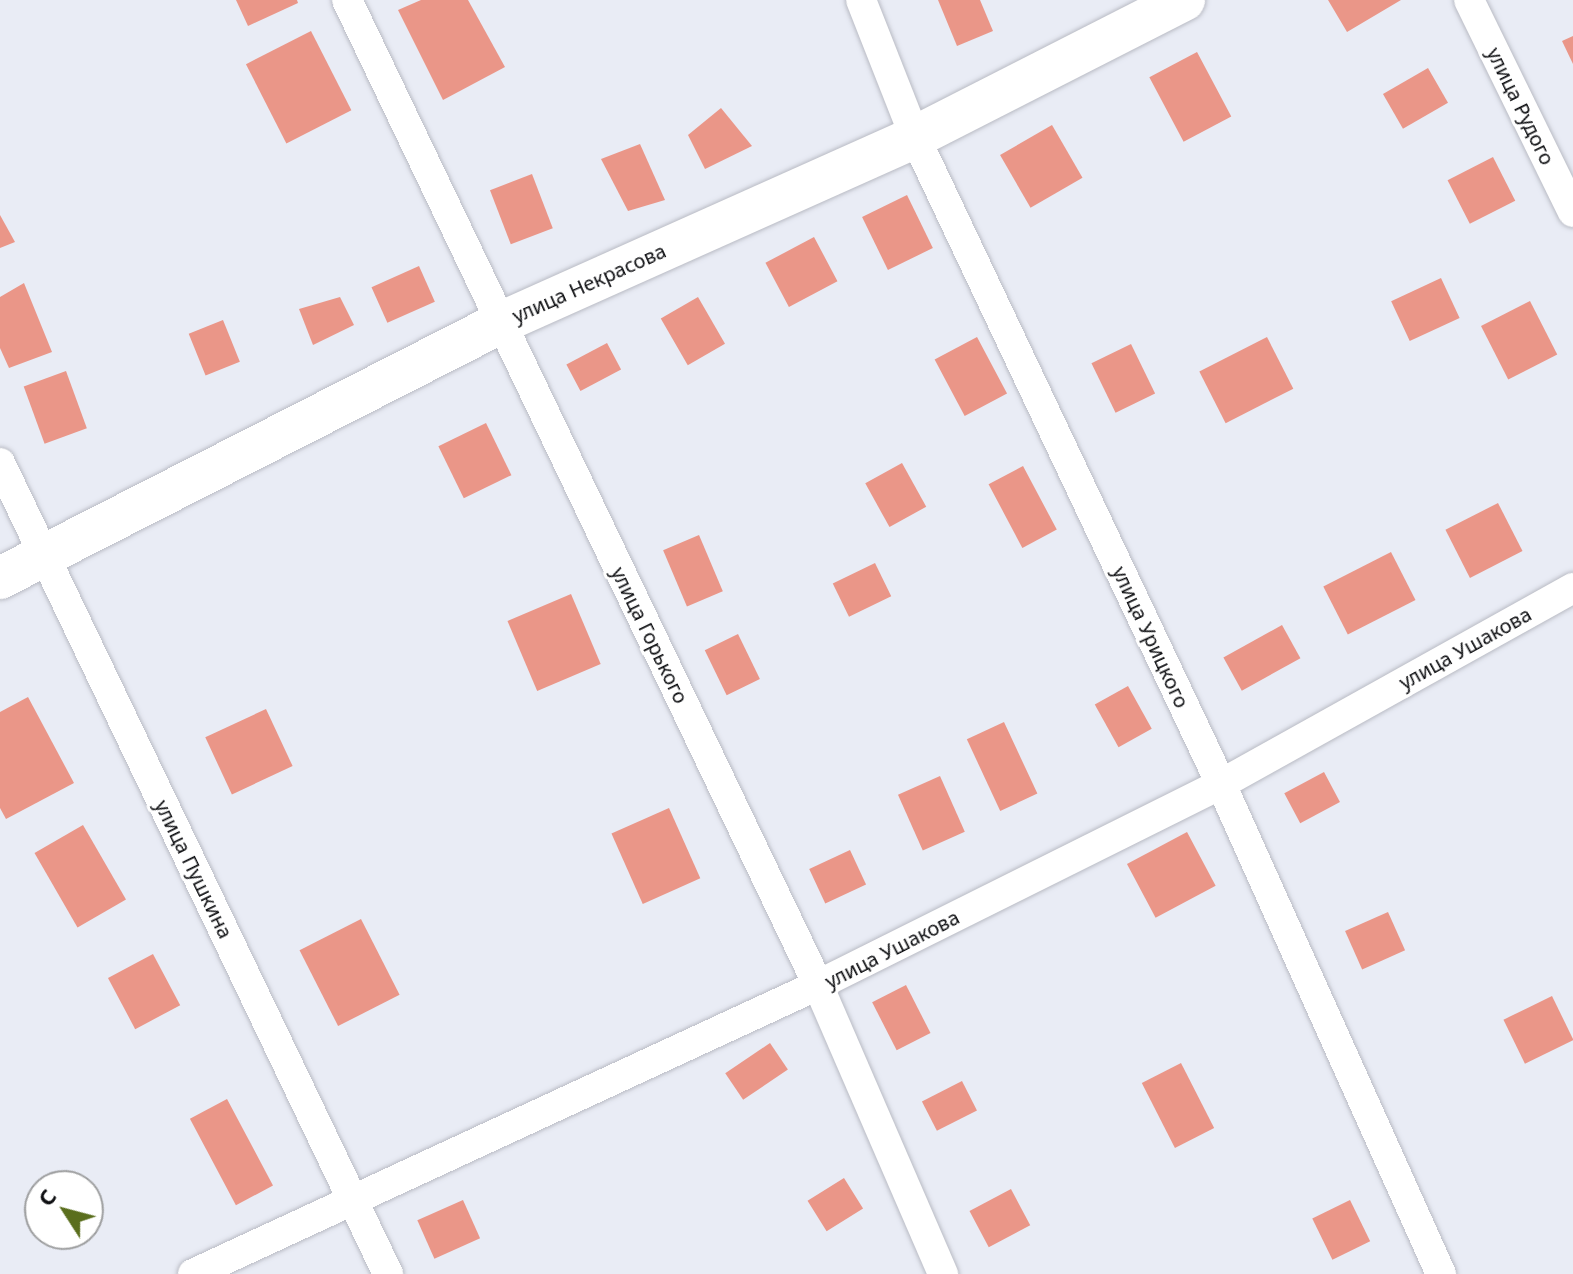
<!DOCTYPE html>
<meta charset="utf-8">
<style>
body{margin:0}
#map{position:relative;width:1573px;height:1274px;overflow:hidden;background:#e9ecf5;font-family:"Noto Sans",sans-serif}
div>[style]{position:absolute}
.building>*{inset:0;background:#ea9688;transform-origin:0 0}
.roads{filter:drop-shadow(0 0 2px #b9bbc4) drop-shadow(0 0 2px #b9bbc4)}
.street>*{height:30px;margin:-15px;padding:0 15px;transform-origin:15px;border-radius:15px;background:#fff}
.secondary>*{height:42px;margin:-21px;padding:0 21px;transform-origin:21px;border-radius:21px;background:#fff}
span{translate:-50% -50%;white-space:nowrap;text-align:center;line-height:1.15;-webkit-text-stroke:6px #fff;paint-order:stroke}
.street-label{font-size:20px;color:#0d0e11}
.north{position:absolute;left:24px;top:1170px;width:80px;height:80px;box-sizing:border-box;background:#fff;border:2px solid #9e9fa0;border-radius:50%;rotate:306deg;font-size:22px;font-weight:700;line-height:32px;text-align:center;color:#0d0e11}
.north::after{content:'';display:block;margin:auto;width:28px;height:36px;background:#5a6e1d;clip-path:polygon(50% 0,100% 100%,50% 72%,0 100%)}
</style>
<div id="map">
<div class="building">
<i style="clip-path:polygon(236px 0,297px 0,298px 3px,248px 26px)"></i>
<i style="clip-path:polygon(421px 0,468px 0,505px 67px,443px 100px,398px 10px)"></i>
<i style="clip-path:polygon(938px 0,980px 0,993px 31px,957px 46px)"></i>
<i style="clip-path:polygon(1328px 0,1401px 0,1347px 32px)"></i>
<i style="left:311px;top:31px;width:89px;height:73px;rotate:63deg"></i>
<i style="clip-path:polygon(1573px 36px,1573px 64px,1562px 41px)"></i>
<i style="left:1197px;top:52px;width:73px;height:54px;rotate:62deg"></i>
<i style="left:1428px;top:68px;width:40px;height:52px;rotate:60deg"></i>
<i style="clip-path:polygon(721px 108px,752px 146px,705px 169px,688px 135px)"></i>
<i style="left:1052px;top:125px;width:61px;height:60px;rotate:60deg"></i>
<i style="clip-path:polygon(640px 144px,665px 200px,628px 211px,601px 159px)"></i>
<i style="left:1493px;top:157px;width:49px;height:51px;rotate:63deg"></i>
<i style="left:532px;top:174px;width:58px;height:45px;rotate:69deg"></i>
<i style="left:907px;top:195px;width:59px;height:50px;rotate:64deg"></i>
<i style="clip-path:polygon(0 215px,15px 242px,0 248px)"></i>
<i style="left:814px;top:237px;width:50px;height:55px;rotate:62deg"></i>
<i style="left:419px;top:266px;width:39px;height:52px;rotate:66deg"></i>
<i style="left:1441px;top:278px;width:44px;height:55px;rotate:65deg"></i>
<i style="clip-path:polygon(24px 283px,52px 352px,9px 368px,0 348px,0 297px)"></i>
<i style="clip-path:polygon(340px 297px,354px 325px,313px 345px,299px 309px)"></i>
<i style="left:698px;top:297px;width:54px;height:43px;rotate:60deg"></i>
<i style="left:1530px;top:301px;width:60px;height:55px;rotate:63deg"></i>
<i style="left:223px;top:320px;width:45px;height:37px;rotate:68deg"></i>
<i style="left:977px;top:337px;width:64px;height:48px;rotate:62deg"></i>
<i style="left:1267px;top:337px;width:58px;height:76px;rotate:63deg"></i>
<i style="left:607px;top:343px;width:30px;height:46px;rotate:62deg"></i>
<i style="left:1131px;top:344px;width:55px;height:44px;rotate:64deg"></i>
<i style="left:66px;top:371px;width:61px;height:45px;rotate:70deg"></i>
<i style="left:486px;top:423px;width:58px;height:53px;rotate:64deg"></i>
<i style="left:902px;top:463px;width:50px;height:42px;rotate:61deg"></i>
<i style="left:1023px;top:466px;width:72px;height:39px;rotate:62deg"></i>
<i style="left:1498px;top:503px;width:54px;height:59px;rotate:63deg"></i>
<i style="left:699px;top:535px;width:61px;height:39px;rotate:67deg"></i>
<i style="left:1391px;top:552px;width:54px;height:76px;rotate:63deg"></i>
<i style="left:875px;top:563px;width:37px;height:47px;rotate:64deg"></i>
<i style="left:571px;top:594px;width:76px;height:69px;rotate:67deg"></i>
<i style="left:1282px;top:625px;width:38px;height:67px;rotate:61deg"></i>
<i style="left:738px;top:634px;width:50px;height:37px;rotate:64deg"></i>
<i style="left:1128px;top:686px;width:49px;height:38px;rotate:61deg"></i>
<i style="clip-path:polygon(28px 697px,74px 783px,6px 819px,0 808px,0 712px)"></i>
<i style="left:266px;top:709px;width:63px;height:67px;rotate:65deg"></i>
<i style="left:1004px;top:722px;width:79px;height:41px;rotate:65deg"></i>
<i style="left:1324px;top:772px;width:34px;height:45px;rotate:62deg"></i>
<i style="left:940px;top:776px;width:61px;height:46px;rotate:66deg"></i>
<i style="left:669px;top:808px;width:77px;height:63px;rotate:66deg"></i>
<i style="left:83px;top:825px;width:86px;height:56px;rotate:60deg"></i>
<i style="left:1187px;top:832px;width:61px;height:68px;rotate:62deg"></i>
<i style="left:850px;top:850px;width:38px;height:45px;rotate:65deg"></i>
<i style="left:1388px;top:912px;width:42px;height:47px;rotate:66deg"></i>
<i style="left:361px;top:919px;width:85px;height:69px;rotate:63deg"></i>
<i style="left:153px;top:954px;width:58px;height:51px;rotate:62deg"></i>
<i style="left:906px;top:985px;width:54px;height:38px;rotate:63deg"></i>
<i style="left:1552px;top:996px;width:49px;height:54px;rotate:64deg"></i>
<i style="left:770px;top:1043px;width:32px;height:54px;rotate:56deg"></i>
<i style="left:1181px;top:1063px;width:73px;height:44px;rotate:63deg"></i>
<i style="left:962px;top:1081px;width:33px;height:45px;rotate:63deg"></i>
<i style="left:227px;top:1099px;width:98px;height:42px;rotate:62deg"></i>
<i style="left:844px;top:1178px;width:36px;height:43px;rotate:58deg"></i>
<i style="left:1011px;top:1189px;width:41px;height:47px;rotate:62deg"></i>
<i style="left:463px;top:1200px;width:42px;height:50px;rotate:66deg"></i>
<i style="left:1350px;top:1200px;width:46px;height:42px;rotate:64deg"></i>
</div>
<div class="roads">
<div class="street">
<i style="left:347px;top:0;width:1092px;rotate:64.44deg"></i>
<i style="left:818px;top:985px;width:315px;rotate:66.6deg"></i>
<i style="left:861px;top:0;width:147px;rotate:68.5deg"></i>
<i style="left:915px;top:137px;width:716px;rotate:64.69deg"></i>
<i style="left:1221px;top:784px;width:537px;rotate:65.82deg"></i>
<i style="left:1469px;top:0;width:236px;rotate:63.9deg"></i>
<i style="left:0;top:463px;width:899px;rotate:64.43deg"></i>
<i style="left:193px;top:1274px;width:689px;rotate:-24.82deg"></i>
<i style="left:818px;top:985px;width:450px;rotate:-26.5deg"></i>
<i style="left:1221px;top:784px;width:403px;rotate:-29.1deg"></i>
</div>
<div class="secondary">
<i style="left:0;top:578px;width:561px;rotate:-27.02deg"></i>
<i style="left:500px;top:323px;width:455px;rotate:-24.1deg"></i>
<i style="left:915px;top:137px;width:302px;rotate:-27deg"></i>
</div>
</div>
<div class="street-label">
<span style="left:1521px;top:106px;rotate:64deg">улица Рудого</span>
<span style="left:589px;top:283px;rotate:-24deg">улица Некрасова</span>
<span style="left:650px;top:635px;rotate:64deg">улица Горького</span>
<span style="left:1151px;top:637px;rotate:65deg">улица Урицкого</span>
<span style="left:1465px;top:648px;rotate:-29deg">улица Ушакова</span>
<span style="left:194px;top:869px;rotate:64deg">улица Пушкина</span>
<span style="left:892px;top:949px;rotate:-27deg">улица Ушакова</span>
</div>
<div class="north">С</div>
</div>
